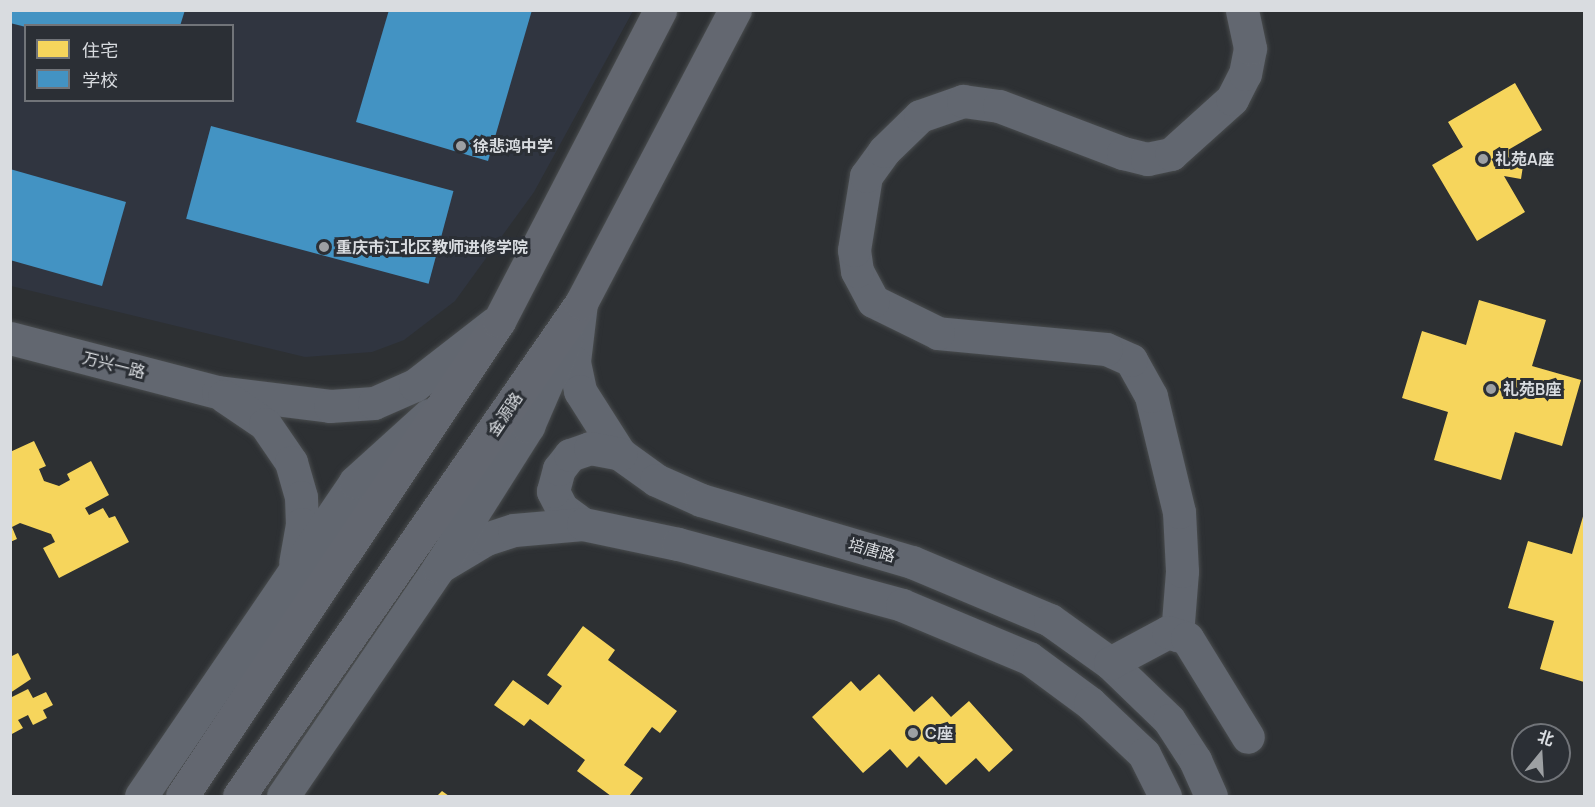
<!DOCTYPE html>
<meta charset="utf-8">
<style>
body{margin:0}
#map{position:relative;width:1595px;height:807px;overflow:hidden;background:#2d3033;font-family:Manrope,"Noto Sans SC",sans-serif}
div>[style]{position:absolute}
.built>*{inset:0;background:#303540}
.homes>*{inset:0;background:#f6d55c}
.schools>*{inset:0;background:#4393c3;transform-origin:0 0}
.roads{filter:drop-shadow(0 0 2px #494c4e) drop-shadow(0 0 2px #494c4e)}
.minor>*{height:33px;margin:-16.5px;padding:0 16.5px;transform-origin:16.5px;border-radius:16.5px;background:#626770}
.major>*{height:33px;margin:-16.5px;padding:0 16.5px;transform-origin:16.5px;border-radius:16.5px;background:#636770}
.dots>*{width:16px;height:16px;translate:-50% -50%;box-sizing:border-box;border:3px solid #2b2f35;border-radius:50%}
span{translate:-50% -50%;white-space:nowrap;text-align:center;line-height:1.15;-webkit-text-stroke:6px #2b2f35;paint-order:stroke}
.poi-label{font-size:16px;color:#d9dce0;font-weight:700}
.left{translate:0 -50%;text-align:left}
.street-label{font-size:16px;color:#d9dce0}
.frame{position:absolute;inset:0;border:12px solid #d9dce0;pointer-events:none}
.legend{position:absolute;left:24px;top:24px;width:210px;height:78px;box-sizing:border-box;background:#2b2f35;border:2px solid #717479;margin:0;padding:8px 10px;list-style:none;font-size:18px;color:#d9dce0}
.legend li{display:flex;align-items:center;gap:12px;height:30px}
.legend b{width:30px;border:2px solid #717479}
.north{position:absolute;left:1511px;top:723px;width:60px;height:60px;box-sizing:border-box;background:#2b2f35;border:2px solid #717479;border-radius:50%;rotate:18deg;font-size:16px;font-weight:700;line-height:24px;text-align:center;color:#d9dce0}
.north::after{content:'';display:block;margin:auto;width:21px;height:27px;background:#9da0a3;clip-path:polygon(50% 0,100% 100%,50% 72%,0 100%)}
</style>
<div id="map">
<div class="built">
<i style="clip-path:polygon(evenodd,11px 11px,633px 11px,534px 192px,455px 301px,404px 340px,372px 352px,305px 357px,11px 286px,11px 11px,26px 26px,232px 26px,232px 100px,26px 100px,26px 26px)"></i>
</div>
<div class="homes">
<i style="clip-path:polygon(1515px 83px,1542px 130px,1508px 150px,1525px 153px,1521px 179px,1504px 176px,1525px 212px,1477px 241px,1432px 165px,1463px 147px,1448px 122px)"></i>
<i style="clip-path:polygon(1479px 300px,1546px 320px,1532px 366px,1581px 380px,1562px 446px,1515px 432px,1501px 480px,1434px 460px,1448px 412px,1402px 398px,1422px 331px,1466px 345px)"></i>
<i style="clip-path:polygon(34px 441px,46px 466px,39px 469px,44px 481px,59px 486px,70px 480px,67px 474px,91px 461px,109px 495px,85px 508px,89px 515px,103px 508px,109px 518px,115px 516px,129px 542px,59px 578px,43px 548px,55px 542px,51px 534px,20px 523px,12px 527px,17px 539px,10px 542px,10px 452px)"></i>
<i style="clip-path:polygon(1584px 513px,1584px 682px,1540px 669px,1554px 621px,1508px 608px,1528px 541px,1572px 554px)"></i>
<i style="clip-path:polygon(583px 626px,615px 650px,608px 660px,677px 711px,660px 733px,652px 727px,624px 765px,643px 778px,629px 796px,611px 796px,577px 771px,585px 760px,530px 719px,524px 726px,494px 705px,513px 680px,548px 705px,562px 686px,547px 675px)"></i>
<i style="clip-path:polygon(18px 653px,31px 679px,10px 693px,10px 657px)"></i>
<i style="clip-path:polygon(879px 674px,914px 712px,932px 696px,951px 717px,969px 701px,1013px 750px,989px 772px,976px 758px,946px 785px,919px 756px,907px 768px,890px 749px,863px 773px,812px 717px,851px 681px,860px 691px)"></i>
<i style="clip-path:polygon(28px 689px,33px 698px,46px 692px,53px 705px,43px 710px,47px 718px,33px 725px,28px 715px,18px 720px,23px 728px,10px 735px,10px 694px,12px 697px)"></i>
<i style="clip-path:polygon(442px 791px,449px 796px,437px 796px)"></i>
</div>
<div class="schools">
<i style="clip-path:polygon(10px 10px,185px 10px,180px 26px,26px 27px,10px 23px)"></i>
<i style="clip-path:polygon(389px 10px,532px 10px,488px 161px,356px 122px)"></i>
<i style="left:211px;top:126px;width:251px;height:96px;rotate:15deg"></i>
<i style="clip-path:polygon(10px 169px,126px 202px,102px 286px,10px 260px)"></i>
</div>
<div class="roads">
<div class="minor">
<i style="left:581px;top:303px;width:59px;rotate:96.8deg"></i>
<i style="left:574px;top:362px;width:30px;rotate:78deg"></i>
<i style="left:580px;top:391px;width:75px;rotate:57.6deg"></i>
<i style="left:620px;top:454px;width:44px;rotate:35.8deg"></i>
<i style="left:656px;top:480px;width:49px;rotate:24deg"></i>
<i style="left:701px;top:500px;width:220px;rotate:16.4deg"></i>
<i style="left:912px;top:562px;width:150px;rotate:22.8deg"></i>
<i style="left:1050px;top:620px;width:74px;rotate:35.6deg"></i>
<i style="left:1110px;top:663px;width:82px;rotate:44deg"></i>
<i style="left:1169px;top:720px;width:48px;rotate:57deg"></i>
<i style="left:1195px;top:760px;width:39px;rotate:66deg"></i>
<i style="left:10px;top:338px;width:215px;rotate:14.6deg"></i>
<i style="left:218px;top:392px;width:113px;rotate:7.1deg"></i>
<i style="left:330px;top:406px;width:44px;rotate:-3.9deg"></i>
<i style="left:374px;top:403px;width:45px;rotate:-23.7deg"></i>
<i style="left:415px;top:385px;width:101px;rotate:-37.8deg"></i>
<i style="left:224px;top:396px;width:50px;rotate:34.3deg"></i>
<i style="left:265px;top:424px;width:46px;rotate:55.6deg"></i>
<i style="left:291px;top:462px;width:36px;rotate:74deg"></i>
<i style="left:301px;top:497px;width:27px;rotate:88deg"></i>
<i style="left:302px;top:524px;width:39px;rotate:100deg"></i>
<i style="left:583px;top:524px;width:26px;rotate:-144deg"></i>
<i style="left:562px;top:509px;width:20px;rotate:-117deg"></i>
<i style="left:553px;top:491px;width:23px;rotate:-75deg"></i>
<i style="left:559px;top:469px;width:18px;rotate:-52deg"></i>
<i style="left:570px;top:455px;width:21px;rotate:-19deg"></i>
<i style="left:590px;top:448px;width:31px;rotate:11deg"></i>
<i style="left:439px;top:567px;width:55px;rotate:-30.8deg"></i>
<i style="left:486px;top:539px;width:29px;rotate:-18deg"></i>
<i style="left:514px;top:530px;width:69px;rotate:-5deg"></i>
<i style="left:583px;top:524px;width:97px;rotate:11.9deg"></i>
<i style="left:678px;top:544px;width:232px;rotate:15.2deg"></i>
<i style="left:902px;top:605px;width:138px;rotate:22.7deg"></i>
<i style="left:1029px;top:658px;width:76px;rotate:36.4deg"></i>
<i style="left:1090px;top:703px;width:74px;rotate:43.4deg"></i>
<i style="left:1144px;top:754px;width:47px;rotate:63.4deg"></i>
<i style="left:1177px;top:635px;width:64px;rotate:-85.5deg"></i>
<i style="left:1182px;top:571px;width:59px;rotate:-92.9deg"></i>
<i style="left:1179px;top:512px;width:119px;rotate:-103.6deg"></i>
<i style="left:1151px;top:396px;width:41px;rotate:-119.1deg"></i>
<i style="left:1131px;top:360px;width:27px;rotate:-156deg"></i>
<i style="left:1106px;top:349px;width:169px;rotate:-174.6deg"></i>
<i style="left:938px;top:333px;width:72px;rotate:-153.8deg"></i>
<i style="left:873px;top:301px;width:34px;rotate:-118deg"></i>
<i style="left:857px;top:271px;width:21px;rotate:-98deg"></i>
<i style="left:854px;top:250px;width:75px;rotate:-80.8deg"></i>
<i style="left:866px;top:176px;width:31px;rotate:-54deg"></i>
<i style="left:884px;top:151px;width:50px;rotate:-44.2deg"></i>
<i style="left:920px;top:116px;width:46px;rotate:-19.2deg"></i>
<i style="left:963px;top:101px;width:36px;rotate:8deg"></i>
<i style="left:999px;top:106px;width:133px;rotate:20.8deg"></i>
<i style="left:1123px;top:153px;width:25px;rotate:14deg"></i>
<i style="left:1147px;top:159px;width:25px;rotate:-12deg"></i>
<i style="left:1171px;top:154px;width:82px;rotate:-42deg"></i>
<i style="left:1232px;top:99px;width:28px;rotate:-63deg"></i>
<i style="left:1245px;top:74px;width:26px;rotate:-79deg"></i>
<i style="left:1250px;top:48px;width:39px;rotate:-102deg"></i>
<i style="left:1110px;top:663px;width:66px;rotate:-28.1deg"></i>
<i style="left:1168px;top:632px;width:20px;rotate:18deg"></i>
<i style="left:1187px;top:638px;width:116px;rotate:58.4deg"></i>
<i style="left:141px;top:796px;width:380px;rotate:-55.7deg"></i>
<i style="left:355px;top:482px;width:100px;rotate:-42.2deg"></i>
<i style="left:283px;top:796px;width:277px;rotate:-55.7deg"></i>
<i style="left:439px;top:567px;width:167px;rotate:-57.7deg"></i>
<i style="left:528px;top:426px;width:96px;rotate:-66.6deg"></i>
</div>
<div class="major">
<i style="left:182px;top:796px;width:571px;rotate:-56.28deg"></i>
<i style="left:499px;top:321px;width:350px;rotate:-62.6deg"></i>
<i style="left:239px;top:796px;width:600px;rotate:-55.25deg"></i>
<i style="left:581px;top:303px;width:331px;rotate:-62.3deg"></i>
</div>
</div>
<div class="dots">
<i style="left:461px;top:146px;background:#9da0a3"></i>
<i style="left:1483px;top:159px;background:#9da0a3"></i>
<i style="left:324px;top:247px;background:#9da0a3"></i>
<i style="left:1491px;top:389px;background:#9da0a3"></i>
<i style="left:913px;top:733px;background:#9da0a3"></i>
</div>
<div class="poi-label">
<span class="left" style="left:473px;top:146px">徐悲鸿中学</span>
<span class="left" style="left:1495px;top:159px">礼苑A座</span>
<span class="left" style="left:336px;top:247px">重庆市江北区教师进修学院</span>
<span class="left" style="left:1503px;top:389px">礼苑B座</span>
<span class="left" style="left:925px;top:733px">C座</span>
</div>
<div class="street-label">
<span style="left:114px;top:365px;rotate:14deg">万兴一路</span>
<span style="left:505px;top:414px;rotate:-56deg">金源路</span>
<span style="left:872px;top:550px;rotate:16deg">培唐路</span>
</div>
<div class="frame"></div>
<ul class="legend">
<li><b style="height:16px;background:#f6d55c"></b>住宅</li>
<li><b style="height:16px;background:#4393c3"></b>学校</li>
</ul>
<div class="north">北</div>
</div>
